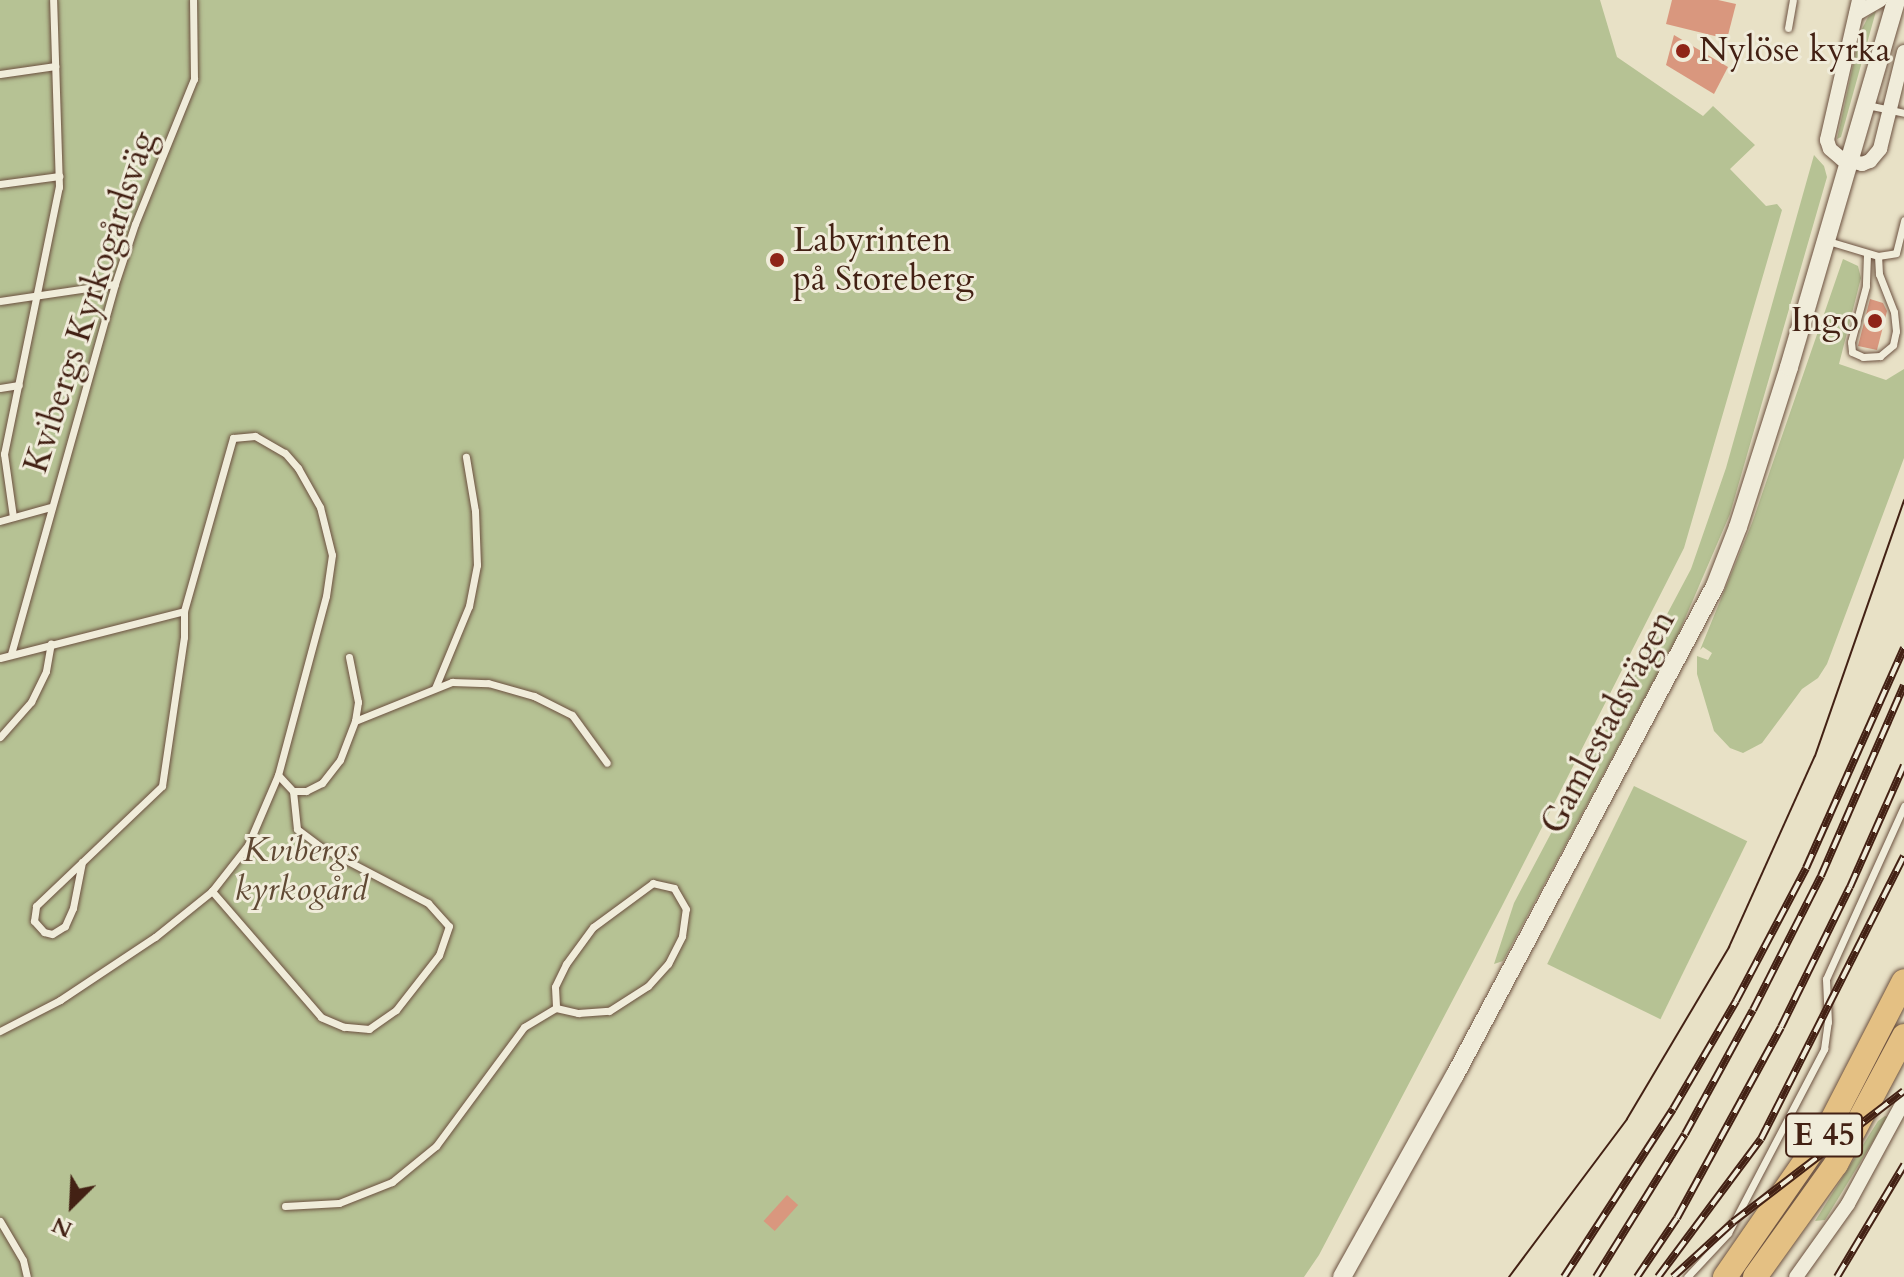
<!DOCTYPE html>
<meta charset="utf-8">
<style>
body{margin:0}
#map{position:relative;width:1904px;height:1277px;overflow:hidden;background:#e8e1c6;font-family:Cardo,serif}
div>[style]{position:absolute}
.green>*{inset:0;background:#b6c294;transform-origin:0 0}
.building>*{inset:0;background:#d9977e;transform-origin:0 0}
.roads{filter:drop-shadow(0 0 2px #6c5140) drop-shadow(0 0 2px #6c5140)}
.service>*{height:7px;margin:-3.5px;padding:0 3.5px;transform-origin:3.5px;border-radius:3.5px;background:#f0ecda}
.minor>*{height:14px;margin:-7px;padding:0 7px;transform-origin:7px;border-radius:7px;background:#f0ecda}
.tertiary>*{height:18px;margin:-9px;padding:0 9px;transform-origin:9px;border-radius:9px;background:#f0ecda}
.trunk>*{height:24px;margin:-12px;padding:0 12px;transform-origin:12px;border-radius:12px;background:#e4c083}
.tram>*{height:2px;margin:-1px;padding:0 1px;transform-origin:1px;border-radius:1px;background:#432114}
.rail>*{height:8px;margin-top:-4px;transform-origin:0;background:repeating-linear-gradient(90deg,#f0ecda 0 15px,#432114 0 30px);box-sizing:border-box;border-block:2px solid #432114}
.dots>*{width:22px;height:22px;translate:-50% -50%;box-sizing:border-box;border:4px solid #f0ecda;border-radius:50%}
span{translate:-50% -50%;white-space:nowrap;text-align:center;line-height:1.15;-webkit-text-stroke:6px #f0ecda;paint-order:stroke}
.shield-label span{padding:2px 6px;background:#f0ecda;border:2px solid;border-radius:6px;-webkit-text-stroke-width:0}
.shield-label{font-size:32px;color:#432114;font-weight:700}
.poi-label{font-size:34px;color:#432114}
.left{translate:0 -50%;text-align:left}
.right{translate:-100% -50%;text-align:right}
.street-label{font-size:34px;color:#432114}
.park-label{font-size:34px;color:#604934;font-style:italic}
.north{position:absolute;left:32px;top:1165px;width:80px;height:80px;-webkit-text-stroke:6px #f0ecda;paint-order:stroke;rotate:204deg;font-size:22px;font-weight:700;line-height:32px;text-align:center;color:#432114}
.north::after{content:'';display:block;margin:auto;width:28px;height:36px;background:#432114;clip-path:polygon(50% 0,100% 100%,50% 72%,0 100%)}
</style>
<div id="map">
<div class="green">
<i style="clip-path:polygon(0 0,1600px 0,1617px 57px,1703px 116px,1713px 106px,1755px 145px,1730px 169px,1766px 206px,1777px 204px,1782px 210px,1684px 548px,1501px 908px,1319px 1255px,1304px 1277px,0 1277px)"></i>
<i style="clip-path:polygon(1876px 11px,1841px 137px,1837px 139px,1860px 33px,1868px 17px)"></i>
<i style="clip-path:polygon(1814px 155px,1824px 166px,1827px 177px,1730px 514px,1677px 637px,1503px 961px,1494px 964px,1514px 903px,1691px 569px,1726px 468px)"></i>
<i style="clip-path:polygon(1843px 259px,1858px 266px,1861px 278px,1839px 364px,1886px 380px,1904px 369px,1904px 458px,1827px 664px,1818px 678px,1802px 689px,1762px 743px,1743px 753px,1730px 748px,1714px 731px,1697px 674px,1697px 656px,1708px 660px,1712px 653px,1703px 647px,1700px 650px,1752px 523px)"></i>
<i style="left:1634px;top:786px;width:126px;height:198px;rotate:26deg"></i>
<i style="clip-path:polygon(1885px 1116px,1888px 1117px,1825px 1220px,1815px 1221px,1878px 1121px)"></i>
</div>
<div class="building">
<i style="clip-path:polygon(1672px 0,1718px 0,1736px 4px,1727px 39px,1666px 24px)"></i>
<i style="clip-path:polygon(1674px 35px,1728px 67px,1714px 94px,1666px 65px)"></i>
<i style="clip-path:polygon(1870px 299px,1883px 303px,1887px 311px,1877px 350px,1858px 346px)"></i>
<i style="left:787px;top:1195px;width:15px;height:35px;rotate:42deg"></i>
</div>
<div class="roads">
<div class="service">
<i style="left:1788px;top:28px;width:28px;rotate:-80deg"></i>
<i style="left:0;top:74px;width:56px;rotate:-8.3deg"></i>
<i style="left:1867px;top:105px;width:38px;rotate:12deg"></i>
<i style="left:0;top:184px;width:60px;rotate:-7.7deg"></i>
<i style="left:1828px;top:241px;width:52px;rotate:16.7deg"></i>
<i style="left:1878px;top:256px;width:18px;rotate:-9deg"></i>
<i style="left:1896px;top:253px;width:34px;rotate:-76deg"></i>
<i style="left:1867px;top:254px;width:32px;rotate:92deg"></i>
<i style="left:1866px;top:286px;width:58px;rotate:105deg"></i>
<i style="left:1851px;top:342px;width:10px;rotate:84deg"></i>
<i style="left:1852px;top:352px;width:12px;rotate:24deg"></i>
<i style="left:1863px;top:357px;width:17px;rotate:-3deg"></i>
<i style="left:1880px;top:356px;width:17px;rotate:-40deg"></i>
<i style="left:1893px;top:345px;width:14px;rotate:-78deg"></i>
<i style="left:1896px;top:331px;width:19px;rotate:-96deg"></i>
<i style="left:1894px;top:312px;width:41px;rotate:-111.5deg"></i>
<i style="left:1879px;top:274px;width:18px;rotate:-93deg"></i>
<i style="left:0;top:301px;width:116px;rotate:-8.4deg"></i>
<i style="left:0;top:388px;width:19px;rotate:-9deg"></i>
<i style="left:13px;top:517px;width:64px;rotate:-98.1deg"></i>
<i style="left:4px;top:454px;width:273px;rotate:-78.4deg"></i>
<i style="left:59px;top:187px;width:187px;rotate:-91.8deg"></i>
<i style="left:0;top:521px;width:52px;rotate:-15.6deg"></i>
<i style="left:11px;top:654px;width:384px;rotate:-74.3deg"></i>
<i style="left:115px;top:284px;width:63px;rotate:-71.6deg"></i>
<i style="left:135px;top:224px;width:157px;rotate:-67.9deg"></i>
<i style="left:194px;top:79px;width:79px;rotate:-90.7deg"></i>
<i style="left:349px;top:657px;width:46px;rotate:78.7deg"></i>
<i style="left:358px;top:702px;width:19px;rotate:99deg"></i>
<i style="left:0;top:658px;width:190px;rotate:-14.3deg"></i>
<i style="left:184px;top:611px;width:180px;rotate:-74.2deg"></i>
<i style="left:233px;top:438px;width:22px;rotate:-5deg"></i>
<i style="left:255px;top:436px;width:34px;rotate:30deg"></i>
<i style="left:285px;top:453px;width:20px;rotate:49deg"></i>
<i style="left:298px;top:468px;width:45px;rotate:60.6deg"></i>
<i style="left:320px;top:507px;width:49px;rotate:76deg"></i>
<i style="left:332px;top:555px;width:41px;rotate:98.3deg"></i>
<i style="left:326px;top:596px;width:185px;rotate:105deg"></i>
<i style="left:435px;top:688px;width:89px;rotate:-67.5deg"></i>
<i style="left:469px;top:606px;width:42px;rotate:-79deg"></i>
<i style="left:477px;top:565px;width:54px;rotate:-92.1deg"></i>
<i style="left:475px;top:511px;width:55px;rotate:-99.5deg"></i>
<i style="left:0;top:737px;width:47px;rotate:-48.5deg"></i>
<i style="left:31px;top:702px;width:34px;rotate:-64deg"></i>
<i style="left:46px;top:671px;width:28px;rotate:-80deg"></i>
<i style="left:293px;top:791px;width:13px"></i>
<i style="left:306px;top:791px;width:18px;rotate:-27deg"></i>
<i style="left:322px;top:783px;width:29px;rotate:-52deg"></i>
<i style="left:340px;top:760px;width:42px;rotate:-69deg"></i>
<i style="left:355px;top:721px;width:105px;rotate:-21.9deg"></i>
<i style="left:452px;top:682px;width:36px;rotate:2deg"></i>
<i style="left:488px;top:683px;width:48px;rotate:15.8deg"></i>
<i style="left:534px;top:696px;width:42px;rotate:26.6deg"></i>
<i style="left:572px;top:715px;width:59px;rotate:53.9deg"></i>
<i style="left:82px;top:862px;width:47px;rotate:101.1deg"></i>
<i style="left:73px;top:908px;width:20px;rotate:114deg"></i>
<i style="left:65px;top:926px;width:15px;rotate:148deg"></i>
<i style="left:52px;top:934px;width:8px;rotate:-166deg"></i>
<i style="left:44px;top:932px;width:15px;rotate:-132deg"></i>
<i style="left:34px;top:921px;width:15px;rotate:-82deg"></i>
<i style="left:36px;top:906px;width:174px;rotate:-43.6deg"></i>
<i style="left:162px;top:786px;width:151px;rotate:-81.6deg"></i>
<i style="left:184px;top:637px;width:26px;rotate:-90deg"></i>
<i style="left:0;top:1031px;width:68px;rotate:-27.3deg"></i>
<i style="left:60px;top:1000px;width:114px;rotate:-33.6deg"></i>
<i style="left:155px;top:937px;width:73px;rotate:-38.9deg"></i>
<i style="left:212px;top:891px;width:58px;rotate:-52deg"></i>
<i style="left:248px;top:845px;width:76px;rotate:-66.8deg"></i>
<i style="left:278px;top:775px;width:22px;rotate:47deg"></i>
<i style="left:293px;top:791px;width:38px;rotate:84deg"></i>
<i style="left:297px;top:829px;width:30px;rotate:37deg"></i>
<i style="left:321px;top:847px;width:121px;rotate:27.6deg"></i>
<i style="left:428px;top:903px;width:31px;rotate:48deg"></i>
<i style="left:449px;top:926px;width:31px;rotate:109deg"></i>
<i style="left:439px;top:955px;width:70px;rotate:128deg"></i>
<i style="left:396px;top:1010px;width:33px;rotate:145deg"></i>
<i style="left:369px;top:1029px;width:25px;rotate:-175deg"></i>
<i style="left:344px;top:1027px;width:25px;rotate:-157deg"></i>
<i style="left:321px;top:1017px;width:167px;rotate:-130.9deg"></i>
<i style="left:285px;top:1206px;width:54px;rotate:-3.2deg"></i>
<i style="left:339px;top:1203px;width:57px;rotate:-21.6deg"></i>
<i style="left:392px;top:1182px;width:57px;rotate:-39.3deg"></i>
<i style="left:436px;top:1146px;width:148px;rotate:-53.5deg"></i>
<i style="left:524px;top:1027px;width:37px;rotate:-31deg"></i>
<i style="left:556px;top:1008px;width:23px;rotate:13deg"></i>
<i style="left:578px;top:1013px;width:31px;rotate:-4deg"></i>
<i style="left:609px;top:1011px;width:46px;rotate:-32.7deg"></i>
<i style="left:648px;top:986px;width:30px;rotate:-48deg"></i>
<i style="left:668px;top:964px;width:31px;rotate:-63deg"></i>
<i style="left:682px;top:936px;width:27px;rotate:-82deg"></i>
<i style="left:686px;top:909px;width:24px;rotate:-120deg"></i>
<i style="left:674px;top:888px;width:22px;rotate:-167deg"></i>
<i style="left:653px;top:883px;width:74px;rotate:143.7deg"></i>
<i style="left:593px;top:927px;width:46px;rotate:126.1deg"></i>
<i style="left:566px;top:964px;width:25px;rotate:116deg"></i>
<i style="left:555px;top:987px;width:21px;rotate:87deg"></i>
<i style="left:0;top:1221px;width:45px;rotate:59.5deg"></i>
<i style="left:23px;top:1260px;width:17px;rotate:77deg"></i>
<i style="left:1687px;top:1277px;width:60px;rotate:-47deg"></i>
<i style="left:1728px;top:1233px;width:208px;rotate:-62.4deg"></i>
<i style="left:1824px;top:1049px;width:27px;rotate:-82deg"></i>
<i style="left:1828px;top:1022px;width:43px;rotate:-92.7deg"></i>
<i style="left:1826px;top:979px;width:190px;rotate:-65.7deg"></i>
</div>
<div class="minor">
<i style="left:1859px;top:0;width:144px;rotate:102.9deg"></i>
<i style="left:1827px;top:140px;width:9px;rotate:72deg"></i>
<i style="left:1830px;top:149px;width:16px;rotate:40deg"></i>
<i style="left:1842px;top:159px;width:21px;rotate:14deg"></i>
<i style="left:1862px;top:164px;width:9px;rotate:-21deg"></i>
<i style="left:1870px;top:161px;width:16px;rotate:-50deg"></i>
<i style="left:1880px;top:149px;width:100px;rotate:-76.1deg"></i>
<i style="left:1856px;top:14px;width:28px;rotate:-30deg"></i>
<i style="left:1796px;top:1277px;width:90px;rotate:-54.5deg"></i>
<i style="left:1848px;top:1204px;width:117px;rotate:-61.5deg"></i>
</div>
<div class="tertiary">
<i style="left:1342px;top:1277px;width:231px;rotate:-60.8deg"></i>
<i style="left:1455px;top:1075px;width:554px;rotate:-62deg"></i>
<i style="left:1715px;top:586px;width:63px;rotate:-68.7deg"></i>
<i style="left:1738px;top:527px;width:168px;rotate:-72.3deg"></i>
<i style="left:1789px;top:367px;width:382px;rotate:-73.7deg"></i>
</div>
<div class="trunk">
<i style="left:1725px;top:1277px;width:181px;rotate:-55.3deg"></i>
<i style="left:1828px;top:1128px;width:165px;rotate:-62.7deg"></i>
<i style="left:1755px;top:1277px;width:139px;rotate:-54.4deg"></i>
<i style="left:1836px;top:1164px;width:145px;rotate:-62deg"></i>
</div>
</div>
<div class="tram">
<i style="left:1509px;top:1277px;width:197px;rotate:-53.2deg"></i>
<i style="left:1627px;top:1119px;width:200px;rotate:-59.3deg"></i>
<i style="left:1729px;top:947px;width:209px;rotate:-65.8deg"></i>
<i style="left:1815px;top:756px;width:271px;rotate:-70.8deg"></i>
</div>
<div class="rail">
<i style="left:1564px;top:1277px;width:200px;rotate:-57deg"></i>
<i style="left:1673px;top:1109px;width:125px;rotate:-59.7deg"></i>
<i style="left:1736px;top:1001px;width:150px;rotate:-62.2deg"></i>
<i style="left:1806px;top:868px;width:241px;rotate:-66deg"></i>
<i style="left:1596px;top:1277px;width:168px;rotate:-58.1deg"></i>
<i style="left:1685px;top:1134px;width:141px;rotate:-61.3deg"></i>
<i style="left:1753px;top:1010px;width:150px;rotate:-63.1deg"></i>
<i style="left:1821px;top:876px;width:208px;rotate:-66.5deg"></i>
<i style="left:1637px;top:1277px;width:71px;rotate:-55.9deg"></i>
<i style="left:1677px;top:1218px;width:217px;rotate:-61.4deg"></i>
<i style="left:1781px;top:1027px;width:156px;rotate:-63.8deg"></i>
<i style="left:1850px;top:887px;width:133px;rotate:-66.1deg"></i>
<i style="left:1658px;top:1277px;width:172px;rotate:-53.3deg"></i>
<i style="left:1761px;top:1139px;width:317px;rotate:-63.2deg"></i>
<i style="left:1673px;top:1277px;width:81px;rotate:-42.5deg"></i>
<i style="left:1733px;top:1222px;width:215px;rotate:-37.5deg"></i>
<i style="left:1837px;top:1277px;width:131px;rotate:-59.1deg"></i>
</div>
<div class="dots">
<i style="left:1683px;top:51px;background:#8f2418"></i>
<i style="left:777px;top:260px;background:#8f2418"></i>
<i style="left:1875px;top:321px;background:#8f2418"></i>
</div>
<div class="shield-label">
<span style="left:1824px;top:1135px">E 45</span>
</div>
<div class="poi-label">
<span class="left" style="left:1699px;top:51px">Nylöse kyrka</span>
<span class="left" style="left:793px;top:260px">Labyrinten<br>på Storeberg</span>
<span class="right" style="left:1859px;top:321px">Ingo</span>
</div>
<div class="street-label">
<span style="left:90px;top:302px;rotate:-72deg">Kvibergs Kyrkogårdsväg</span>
<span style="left:1608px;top:722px;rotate:-62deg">Gamlestadsvägen</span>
</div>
<div class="park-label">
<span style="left:301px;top:870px">Kvibergs<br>kyrkogård</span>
</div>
<div class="north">N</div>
</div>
